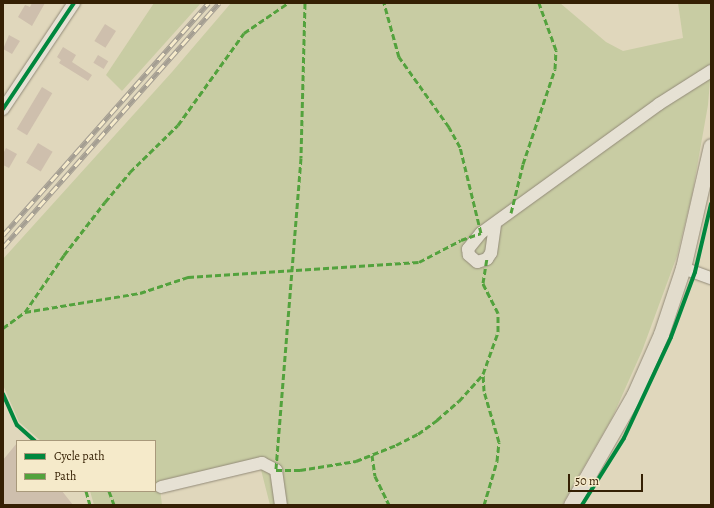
<!DOCTYPE html>
<style>
body{margin:0}
#map{position:relative;width:714px;height:508px;overflow:hidden;background:#e0d7bc;font-family:Alegreya,serif}
div>[style]{position:absolute}
.green>*{inset:0;background:#c8cca3}
.building>*{inset:0;background:#cebfad;transform-origin:0 0}
.roads{filter:drop-shadow(0 0 1px #928a78) drop-shadow(0 0 1px #928a78)}
.minor>*{height:12px;margin:-6px;padding:0 6px;transform-origin:6px;border-radius:6px;background:#e6e1d4}
.major>*{height:15px;margin:-7.5px;padding:0 7.5px;transform-origin:7.5px;border-radius:7.5px;background:#e2dccc}
.rail>*{height:4.5px;margin-top:-2.25px;transform-origin:0;background:repeating-linear-gradient(90deg,#f5eaca 0 9px,#a49e92 0 18px);box-sizing:border-box;border-block:1px solid #a49e92}
.quiet>*{height:3px;margin-top:-1.5px;transform-origin:0;background:repeating-linear-gradient(90deg,#53a23d 0 6px,transparent 0 9px)}
.cycleway>*{height:4px;margin:-2px;padding:0 2px;transform-origin:2px;border-radius:2px;background:#00873e}
span{translate:-50% -50%;white-space:nowrap;text-align:center;line-height:1.15;-webkit-text-stroke:4px #f5eaca;paint-order:stroke}
.frame{position:absolute;inset:0;border:4px solid #352004;pointer-events:none}
.legend{position:absolute;left:16px;top:440px;width:140px;height:52px;box-sizing:border-box;background:#f5eaca;border:1px solid #a8997b;margin:0;padding:5px 7px;list-style:none;font-size:12px;color:#352004}
.legend li{display:flex;align-items:center;gap:8px;height:20px}
.legend b{width:20px;border:1px solid #a8997b}
.scale{position:absolute;left:568px;top:474px;width:75px;height:18px;box-sizing:border-box;border:2px solid #352004;border-top:0;padding-left:5px;font-size:12px;line-height:14px;white-space:nowrap;color:#352004;-webkit-text-stroke:3px #f5eaca;paint-order:stroke}
</style>
<div id="map">
<div class="green">
<i style="clip-path:polygon(154px 3px,201px 3px,122px 91px,106px 75px)"></i>
<i style="clip-path:polygon(231px 3px,560px 3px,606px 42px,623px 51px,683px 38px,678px 3px,711px 3px,711px 69px,708px 105px,692px 195px,677px 256px,642px 351px,612px 418px,562px 505px,270px 505px,258px 458px,159px 481px,162px 505px,94px 505px,90px 491px,155px 491px,155px 441px,41px 441px,19px 422px,3px 385px,3px 259px,172px 72px)"></i>
</div>
<div class="building">
<i style="clip-path:polygon(32px 3px,45px 3px,32px 26px,18px 17px,25px 5px,30px 7px)"></i>
<i style="left:105px;top:24px;width:13px;height:20px;rotate:32deg"></i>
<i style="clip-path:polygon(9px 35px,20px 41px,12px 54px,3px 49px)"></i>
<i style="clip-path:polygon(63px 47px,76px 55px,72px 62px,92px 75px,88px 81px,59px 63px,61px 60px,57px 57px)"></i>
<i style="left:98px;top:55px;width:12px;height:9px;rotate:31deg"></i>
<i style="left:42px;top:87px;width:12px;height:49px;rotate:31deg"></i>
<i style="left:38px;top:143px;width:17px;height:23px;rotate:31deg"></i>
<i style="clip-path:polygon(6px 148px,17px 154px,9px 168px,3px 165px,3px 154px)"></i>
<i style="clip-path:polygon(17px 443px,17px 491px,62px 491px,73px 505px,3px 505px,3px 460px)"></i>
</div>
<div class="roads">
<div class="minor">
<i style="left:3px;top:109px;width:128px;rotate:-56.2deg"></i>
<i style="left:495px;top:225px;width:28px;rotate:98deg"></i>
<i style="left:491px;top:253px;width:7px;rotate:124deg"></i>
<i style="left:487px;top:259px;width:10px;rotate:163deg"></i>
<i style="left:477px;top:262px;width:11px;rotate:-139deg"></i>
<i style="left:469px;top:255px;width:6px;rotate:-99deg"></i>
<i style="left:468px;top:249px;width:21px;rotate:-51deg"></i>
<i style="left:481px;top:233px;width:220px;rotate:-35.9deg"></i>
<i style="left:659px;top:104px;width:62px;rotate:-32.4deg"></i>
<i style="left:683px;top:268px;width:30px;rotate:20deg"></i>
<i style="left:161px;top:487px;width:104px;rotate:-13.4deg"></i>
<i style="left:262px;top:463px;width:16px;rotate:27deg"></i>
<i style="left:276px;top:470px;width:35px;rotate:82deg"></i>
</div>
<div class="major">
<i style="left:571px;top:505px;width:127px;rotate:-60.2deg"></i>
<i style="left:634px;top:395px;width:67px;rotate:-66.1deg"></i>
<i style="left:661px;top:334px;width:70px;rotate:-71.6deg"></i>
<i style="left:683px;top:268px;width:125px;rotate:-77.1deg"></i>
</div>
</div>
<div class="rail">
<i style="left:3px;top:235px;width:310px;rotate:-48.5deg"></i>
<i style="left:3px;top:247px;width:326px;rotate:-48.5deg"></i>
</div>
<div class="quiet">
<i style="left:305px;top:3px;width:155px;rotate:91.5deg"></i>
<i style="left:301px;top:158px;width:313px;rotate:94.6deg"></i>
<i style="left:276px;top:470px;width:24px"></i>
<i style="left:300px;top:470px;width:57px;rotate:-9.1deg"></i>
<i style="left:356px;top:461px;width:43px;rotate:-21.8deg"></i>
<i style="left:396px;top:445px;width:25px;rotate:-27deg"></i>
<i style="left:418px;top:434px;width:24px;rotate:-36deg"></i>
<i style="left:437px;top:420px;width:29px;rotate:-41deg"></i>
<i style="left:459px;top:401px;width:36px;rotate:-48deg"></i>
<i style="left:511px;top:213px;width:50px;rotate:-76.2deg"></i>
<i style="left:523px;top:164px;width:100px;rotate:-71.4deg"></i>
<i style="left:555px;top:69px;width:19px;rotate:-87deg"></i>
<i style="left:556px;top:50px;width:50px;rotate:-109.9deg"></i>
<i style="left:25px;top:312px;width:69px;rotate:-55.6deg"></i>
<i style="left:64px;top:255px;width:67px;rotate:-52.3deg"></i>
<i style="left:105px;top:202px;width:39px;rotate:-50deg"></i>
<i style="left:130px;top:172px;width:67px;rotate:-44.4deg"></i>
<i style="left:178px;top:125px;width:113px;rotate:-54.3deg"></i>
<i style="left:244px;top:33px;width:53px;rotate:-34.3deg"></i>
<i style="left:3px;top:328px;width:27px;rotate:-36deg"></i>
<i style="left:25px;top:312px;width:117px;rotate:-9.4deg"></i>
<i style="left:140px;top:293px;width:51px;rotate:-18.4deg"></i>
<i style="left:188px;top:277px;width:231px;rotate:-3.7deg"></i>
<i style="left:419px;top:262px;width:47px;rotate:-27.6deg"></i>
<i style="left:461px;top:240px;width:21px;rotate:-19deg"></i>
<i style="left:481px;top:233px;width:89px;rotate:-103.7deg"></i>
<i style="left:460px;top:147px;width:23px;rotate:-119deg"></i>
<i style="left:449px;top:127px;width:86px;rotate:-125.5deg"></i>
<i style="left:399px;top:57px;width:56px;rotate:-105.5deg"></i>
<i style="left:372px;top:455px;width:21px;rotate:82deg"></i>
<i style="left:375px;top:476px;width:32px;rotate:64deg"></i>
<i style="left:86px;top:491px;width:15px;rotate:74deg"></i>
<i style="left:109px;top:491px;width:15px;rotate:70deg"></i>
<i style="left:484px;top:505px;width:46px;rotate:-73.5deg"></i>
<i style="left:497px;top:461px;width:19px;rotate:-84deg"></i>
<i style="left:499px;top:442px;width:53px;rotate:-106.4deg"></i>
<i style="left:484px;top:391px;width:17px;rotate:-93deg"></i>
<i style="left:483px;top:374px;width:45px;rotate:-70.3deg"></i>
<i style="left:498px;top:332px;width:19px;rotate:-90deg"></i>
<i style="left:498px;top:313px;width:34px;rotate:-117deg"></i>
<i style="left:483px;top:283px;width:24px;rotate:-81deg"></i>
</div>
<div class="cycleway">
<i style="left:3px;top:109px;width:128px;rotate:-56.2deg"></i>
<i style="left:3px;top:394px;width:34px;rotate:66deg"></i>
<i style="left:17px;top:425px;width:24px;rotate:42deg"></i>
<i style="left:582px;top:505px;width:79px;rotate:-57.9deg"></i>
<i style="left:624px;top:438px;width:111px;rotate:-65deg"></i>
<i style="left:671px;top:337px;width:69px;rotate:-69.7deg"></i>
<i style="left:695px;top:272px;width:70px;rotate:-76.8deg"></i>
</div>
<div class="frame"></div>
<ul class="legend">
<li><b style="height:5px;background:#00873e"></b>Cycle path</li>
<li><b style="height:5px;background:#53a23d"></b>Path</li>
</ul>
<div class="scale">50 m</div>
</div>
